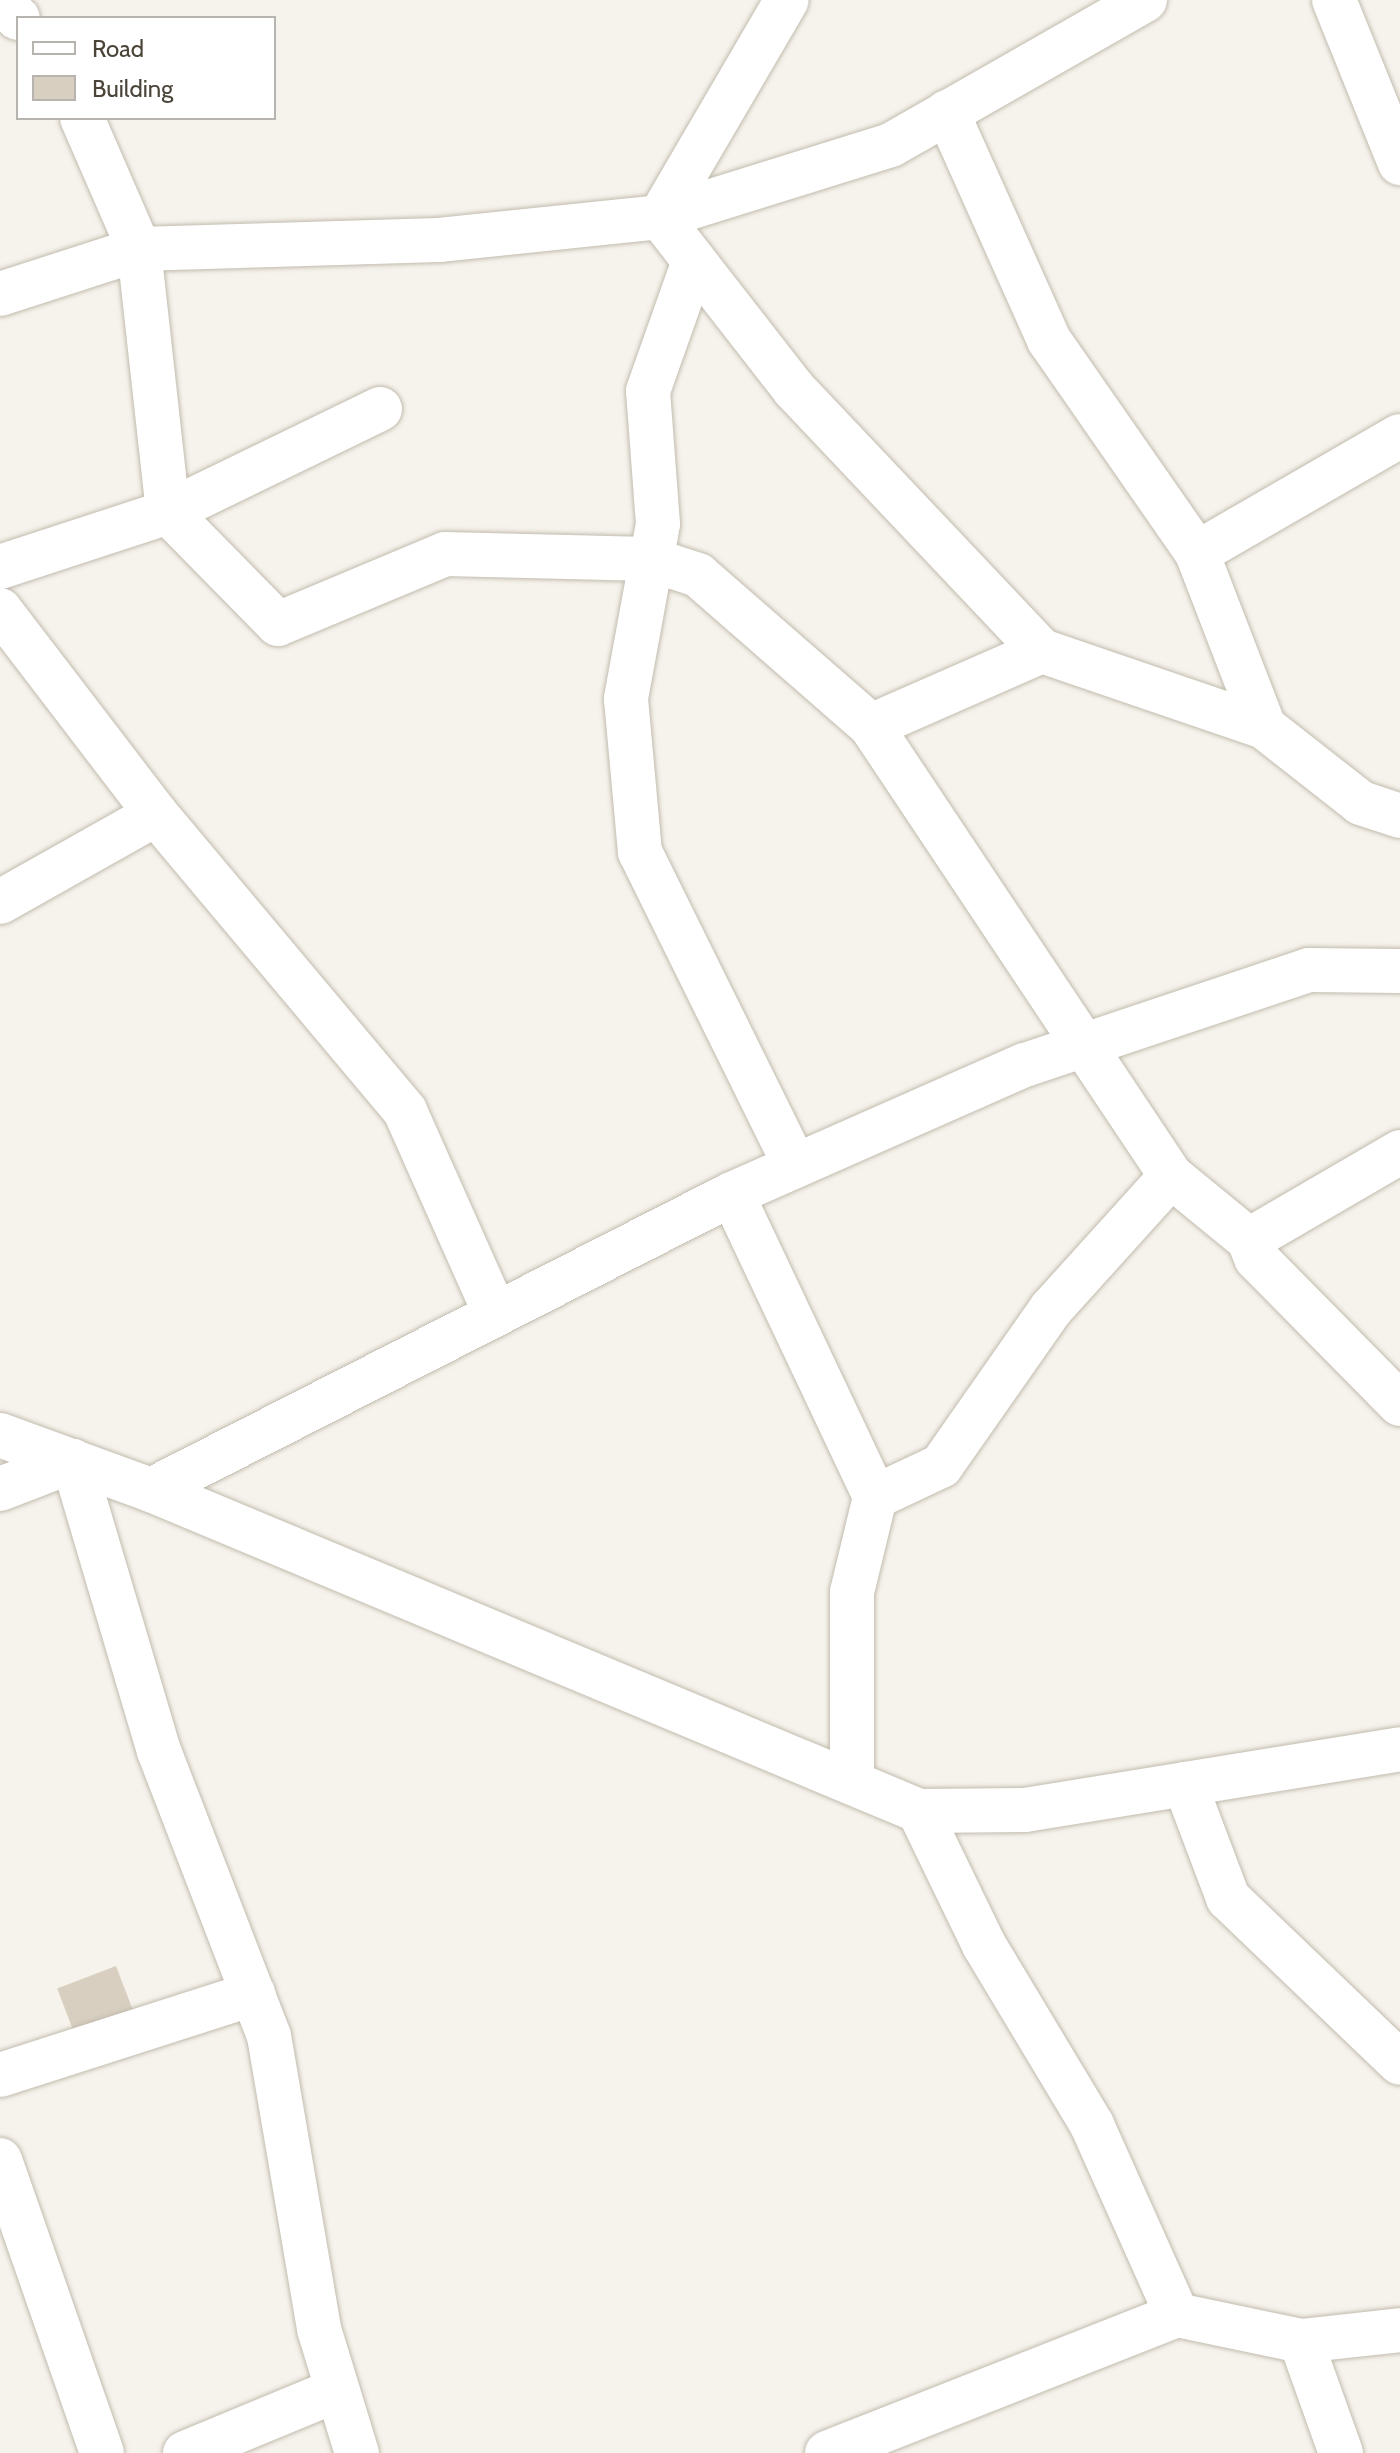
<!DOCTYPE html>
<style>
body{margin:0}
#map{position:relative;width:1400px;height:2453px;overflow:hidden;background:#f6f3ec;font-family:Cabin,sans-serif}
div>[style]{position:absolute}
.building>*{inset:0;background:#d8cfc1;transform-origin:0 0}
.roads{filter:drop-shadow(0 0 2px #c2bbae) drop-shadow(0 0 2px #c2bbae)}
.minor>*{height:44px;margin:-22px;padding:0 22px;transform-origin:22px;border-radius:22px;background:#fff}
span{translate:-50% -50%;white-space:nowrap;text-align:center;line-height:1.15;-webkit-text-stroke:6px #fff;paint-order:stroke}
.legend{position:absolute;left:16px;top:16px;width:260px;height:104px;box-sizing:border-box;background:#fff;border:2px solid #b7b4b0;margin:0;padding:10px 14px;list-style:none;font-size:24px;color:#4b4439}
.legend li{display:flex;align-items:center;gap:16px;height:40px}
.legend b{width:40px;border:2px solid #b7b4b0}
</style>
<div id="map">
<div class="building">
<i style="left:116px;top:1966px;width:57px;height:63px;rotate:69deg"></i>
</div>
<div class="roads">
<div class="minor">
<i style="left:1145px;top:0;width:292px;rotate:150.3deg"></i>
<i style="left:891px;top:145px;width:242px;rotate:162.7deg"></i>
<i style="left:660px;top:217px;width:218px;rotate:52.1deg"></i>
<i style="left:794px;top:389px;width:361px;rotate:46.6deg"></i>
<i style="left:1042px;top:651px;width:235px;rotate:18.9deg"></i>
<i style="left:1264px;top:727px;width:123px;rotate:38.1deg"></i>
<i style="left:1361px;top:803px;width:41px;rotate:18.4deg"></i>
<i style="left:1334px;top:0;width:176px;rotate:68deg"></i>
<i style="left:0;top:2px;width:24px;rotate:42deg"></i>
<i style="left:947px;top:112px;width:250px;rotate:65.9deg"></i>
<i style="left:1049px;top:340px;width:259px;rotate:55.2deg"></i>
<i style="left:1197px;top:553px;width:186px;rotate:68.9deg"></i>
<i style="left:694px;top:261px;width:138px;rotate:109.5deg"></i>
<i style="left:648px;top:391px;width:133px;rotate:85.7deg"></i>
<i style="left:658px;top:524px;width:178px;rotate:100.4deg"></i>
<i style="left:626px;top:699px;width:154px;rotate:84.8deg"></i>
<i style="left:640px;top:852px;width:350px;rotate:63.7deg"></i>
<i style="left:0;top:294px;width:146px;rotate:-17.9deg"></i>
<i style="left:139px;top:249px;width:300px;rotate:-1.7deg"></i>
<i style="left:439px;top:240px;width:222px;rotate:-5.9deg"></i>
<i style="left:660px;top:217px;width:251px;rotate:-59.7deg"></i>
<i style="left:380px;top:409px;width:236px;rotate:154.1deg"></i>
<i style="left:168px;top:512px;width:157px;rotate:45.5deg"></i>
<i style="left:278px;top:624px;width:181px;rotate:-22.7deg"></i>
<i style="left:445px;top:554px;width:204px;rotate:1.4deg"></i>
<i style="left:649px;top:559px;width:52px;rotate:18.1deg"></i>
<i style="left:698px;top:575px;width:230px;rotate:41.1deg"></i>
<i style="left:871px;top:726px;width:541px;rotate:56.31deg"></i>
<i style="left:1171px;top:1176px;width:101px;rotate:39.4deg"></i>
<i style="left:1249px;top:1240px;width:19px;rotate:69deg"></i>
<i style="left:1256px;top:1258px;width:205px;rotate:45.4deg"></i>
<i style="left:1197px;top:553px;width:234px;rotate:-30deg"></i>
<i style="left:0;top:567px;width:177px;rotate:-18.1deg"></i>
<i style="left:168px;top:512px;width:265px;rotate:-96.3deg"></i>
<i style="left:139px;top:249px;width:143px;rotate:-113.5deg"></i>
<i style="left:0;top:610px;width:257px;rotate:52.6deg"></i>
<i style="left:156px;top:814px;width:388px;rotate:50deg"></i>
<i style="left:405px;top:1111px;width:221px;rotate:66deg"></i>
<i style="left:871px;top:726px;width:187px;rotate:-23.7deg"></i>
<i style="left:0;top:902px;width:179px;rotate:-29.4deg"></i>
<i style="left:732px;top:1194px;width:335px;rotate:64.7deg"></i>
<i style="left:875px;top:1497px;width:98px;rotate:103.6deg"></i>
<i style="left:852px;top:1592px;width:190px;rotate:90deg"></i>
<i style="left:1249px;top:1240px;width:175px;rotate:-30.2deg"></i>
<i style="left:0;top:1435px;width:161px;rotate:20deg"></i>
<i style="left:151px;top:1490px;width:832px;rotate:22.68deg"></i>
<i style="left:919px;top:1811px;width:106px;rotate:-0.5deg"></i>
<i style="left:1025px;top:1810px;width:380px;rotate:-9.2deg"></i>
<i style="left:0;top:1489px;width:78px;rotate:-21deg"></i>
<i style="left:73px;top:1461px;width:302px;rotate:73.5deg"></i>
<i style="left:159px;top:1751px;width:305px;rotate:68.9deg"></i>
<i style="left:269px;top:2036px;width:297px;rotate:80.3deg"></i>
<i style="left:319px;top:2329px;width:130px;rotate:73deg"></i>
<i style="left:151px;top:1490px;width:652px;rotate:-27deg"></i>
<i style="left:732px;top:1194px;width:320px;rotate:-23.8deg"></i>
<i style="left:1025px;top:1065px;width:299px;rotate:-18.5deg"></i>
<i style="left:1309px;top:970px;width:91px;rotate:0.6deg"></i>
<i style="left:875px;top:1497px;width:73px;rotate:-25.2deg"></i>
<i style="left:941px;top:1466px;width:192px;rotate:-55deg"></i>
<i style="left:1051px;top:1309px;width:179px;rotate:-47.9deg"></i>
<i style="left:1185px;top:1784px;width:122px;rotate:69.3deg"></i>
<i style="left:1228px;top:1898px;width:238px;rotate:43.8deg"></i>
<i style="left:919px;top:1811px;width:149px;rotate:64.1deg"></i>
<i style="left:984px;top:1945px;width:210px;rotate:59deg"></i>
<i style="left:1092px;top:2125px;width:208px;rotate:65.9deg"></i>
<i style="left:0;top:2075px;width:266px;rotate:-17.8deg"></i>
<i style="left:0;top:2160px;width:310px;rotate:70.8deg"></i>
<i style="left:185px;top:2453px;width:165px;rotate:-22.5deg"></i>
<i style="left:827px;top:2453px;width:376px;rotate:-21.5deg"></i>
<i style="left:1177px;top:2315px;width:127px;rotate:11.8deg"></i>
<i style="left:1341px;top:2453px;width:119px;rotate:-109.7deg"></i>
<i style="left:1301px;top:2341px;width:100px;rotate:-6.3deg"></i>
</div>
</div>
<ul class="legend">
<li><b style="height:10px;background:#fff"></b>Road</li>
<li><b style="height:22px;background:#d8cfc1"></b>Building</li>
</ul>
</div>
